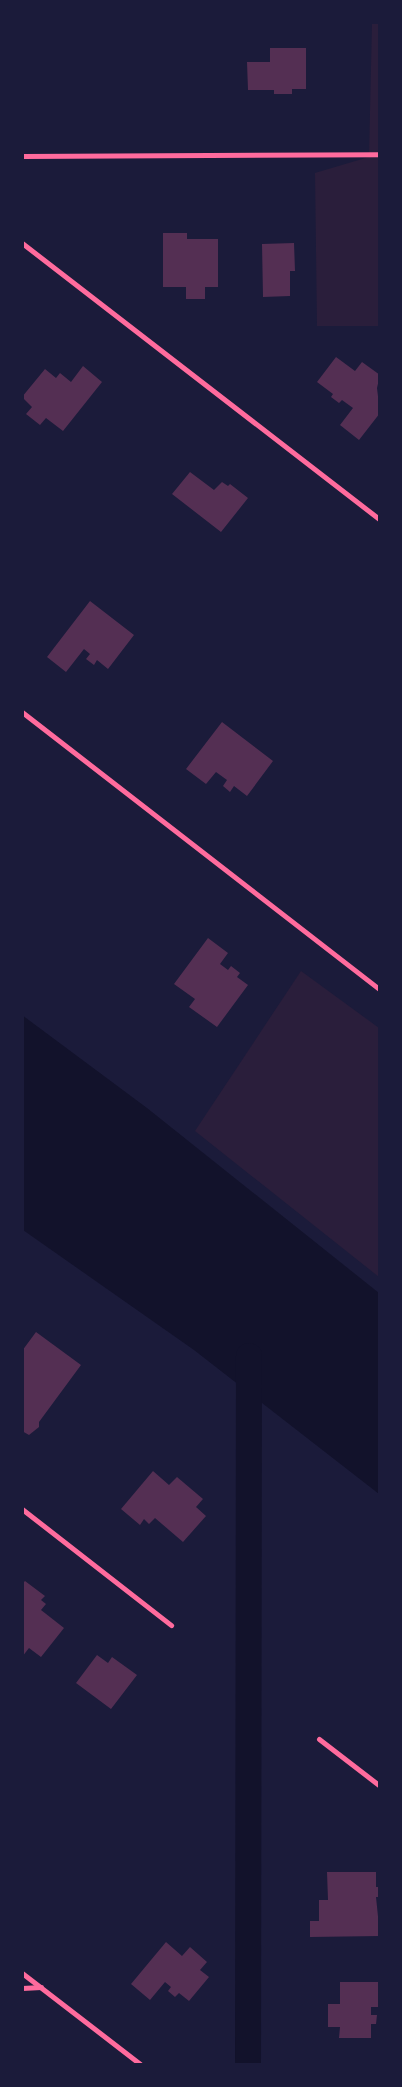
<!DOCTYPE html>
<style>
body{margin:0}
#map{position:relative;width:402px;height:2087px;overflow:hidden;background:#1b1b3a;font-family:"Public Sans",sans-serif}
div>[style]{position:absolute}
.green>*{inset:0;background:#2a1e3b}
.water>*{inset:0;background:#12122b}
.canal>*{height:26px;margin:-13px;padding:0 13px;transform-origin:13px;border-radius:13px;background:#12122b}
.building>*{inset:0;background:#542f53}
.minor>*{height:5px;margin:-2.5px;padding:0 2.5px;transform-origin:2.5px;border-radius:2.5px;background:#ff6b9d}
span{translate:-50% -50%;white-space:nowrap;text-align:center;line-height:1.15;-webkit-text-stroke:5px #1b1b3a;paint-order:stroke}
.frame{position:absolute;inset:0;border:24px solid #1b1b3a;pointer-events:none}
</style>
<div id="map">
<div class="green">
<i style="clip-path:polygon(372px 23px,379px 23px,379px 326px,317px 326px,315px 173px,369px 157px)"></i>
<i style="clip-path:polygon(301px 971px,379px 1028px,379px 1277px,195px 1131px)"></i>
</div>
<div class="water">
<i style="clip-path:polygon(22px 1015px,147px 1108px,379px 1293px,379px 1494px,194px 1350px,23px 1230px)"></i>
</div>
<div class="canal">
<i style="left:248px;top:2064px;width:708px;rotate:-89.92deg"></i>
</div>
<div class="building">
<i style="clip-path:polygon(270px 48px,306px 48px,306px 89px,292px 89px,292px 94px,274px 94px,274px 90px,248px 90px,247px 62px,270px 62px)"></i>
<i style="clip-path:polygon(163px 233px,187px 233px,187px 239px,218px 239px,218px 287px,205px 287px,205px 299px,186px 299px,186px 287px,163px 287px)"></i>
<i style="clip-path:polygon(294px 243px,295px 271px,290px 271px,290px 296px,263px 297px,262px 244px)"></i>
<i style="clip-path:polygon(336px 357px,355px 371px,362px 362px,380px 375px,377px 388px,380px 413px,359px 440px,340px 425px,353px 408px,342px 400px,339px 403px,331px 397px,333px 394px,317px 382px)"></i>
<i style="clip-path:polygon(83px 366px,102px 382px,63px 431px,46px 418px,40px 425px,26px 414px,32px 407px,22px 397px,45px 369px,56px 378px,60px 373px,71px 382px)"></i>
<i style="clip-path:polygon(190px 472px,214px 490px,222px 482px,228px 486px,230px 484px,248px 498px,221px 532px,172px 494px)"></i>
<i style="clip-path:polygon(90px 601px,134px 635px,108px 669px,97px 660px,94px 665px,86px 659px,90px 654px,84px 649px,66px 672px,47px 657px)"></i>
<i style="clip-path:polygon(222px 722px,273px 761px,247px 796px,234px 786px,230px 792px,223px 786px,227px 780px,216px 772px,206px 784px,186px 769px)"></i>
<i style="clip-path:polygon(208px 938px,228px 953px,220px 964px,228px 970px,231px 966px,240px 973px,237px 977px,248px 985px,217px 1027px,189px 1007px,195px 999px,174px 984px)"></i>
<i style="clip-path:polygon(36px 1332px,81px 1365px,39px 1422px,39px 1427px,29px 1435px,22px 1431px,22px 1351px)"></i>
<i style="clip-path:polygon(153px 1471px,169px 1485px,177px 1477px,203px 1499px,196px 1507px,206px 1516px,183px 1542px,155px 1518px,149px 1524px,144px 1519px,140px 1525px,121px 1509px)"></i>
<i style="clip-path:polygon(25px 1581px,45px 1596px,41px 1600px,46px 1604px,41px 1610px,64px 1628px,41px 1657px,29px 1648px,22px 1657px,22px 1584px)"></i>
<i style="clip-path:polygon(97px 1655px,108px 1663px,112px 1657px,137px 1675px,111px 1709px,76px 1683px)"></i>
<i style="clip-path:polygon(327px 1872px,376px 1872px,376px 1887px,380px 1887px,380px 1897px,376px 1897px,380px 1936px,310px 1937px,310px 1921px,319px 1921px,319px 1900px,328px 1900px)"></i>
<i style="clip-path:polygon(166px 1942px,182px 1956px,190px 1947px,207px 1962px,200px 1970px,209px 1977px,189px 2001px,179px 1993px,175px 1997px,168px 1991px,171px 1987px,165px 1982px,150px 2000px,131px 1984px)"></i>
<i style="clip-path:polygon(340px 1982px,380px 1982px,380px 2007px,371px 2007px,371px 2015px,377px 2015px,376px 2024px,371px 2024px,371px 2038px,339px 2038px,340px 2027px,328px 2027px,328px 2004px,340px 2004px)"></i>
</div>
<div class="minor">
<i style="left:22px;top:156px;width:358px;rotate:-0.3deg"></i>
<i style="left:22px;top:243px;width:453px;rotate:37.7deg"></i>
<i style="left:22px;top:712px;width:453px;rotate:37.8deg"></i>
<i style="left:22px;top:1509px;width:189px;rotate:37.9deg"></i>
<i style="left:319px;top:1739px;width:77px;rotate:37.6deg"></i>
<i style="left:22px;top:1973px;width:149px;rotate:37.6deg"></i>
<i style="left:22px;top:1988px;width:19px;rotate:-3deg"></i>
</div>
<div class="frame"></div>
</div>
